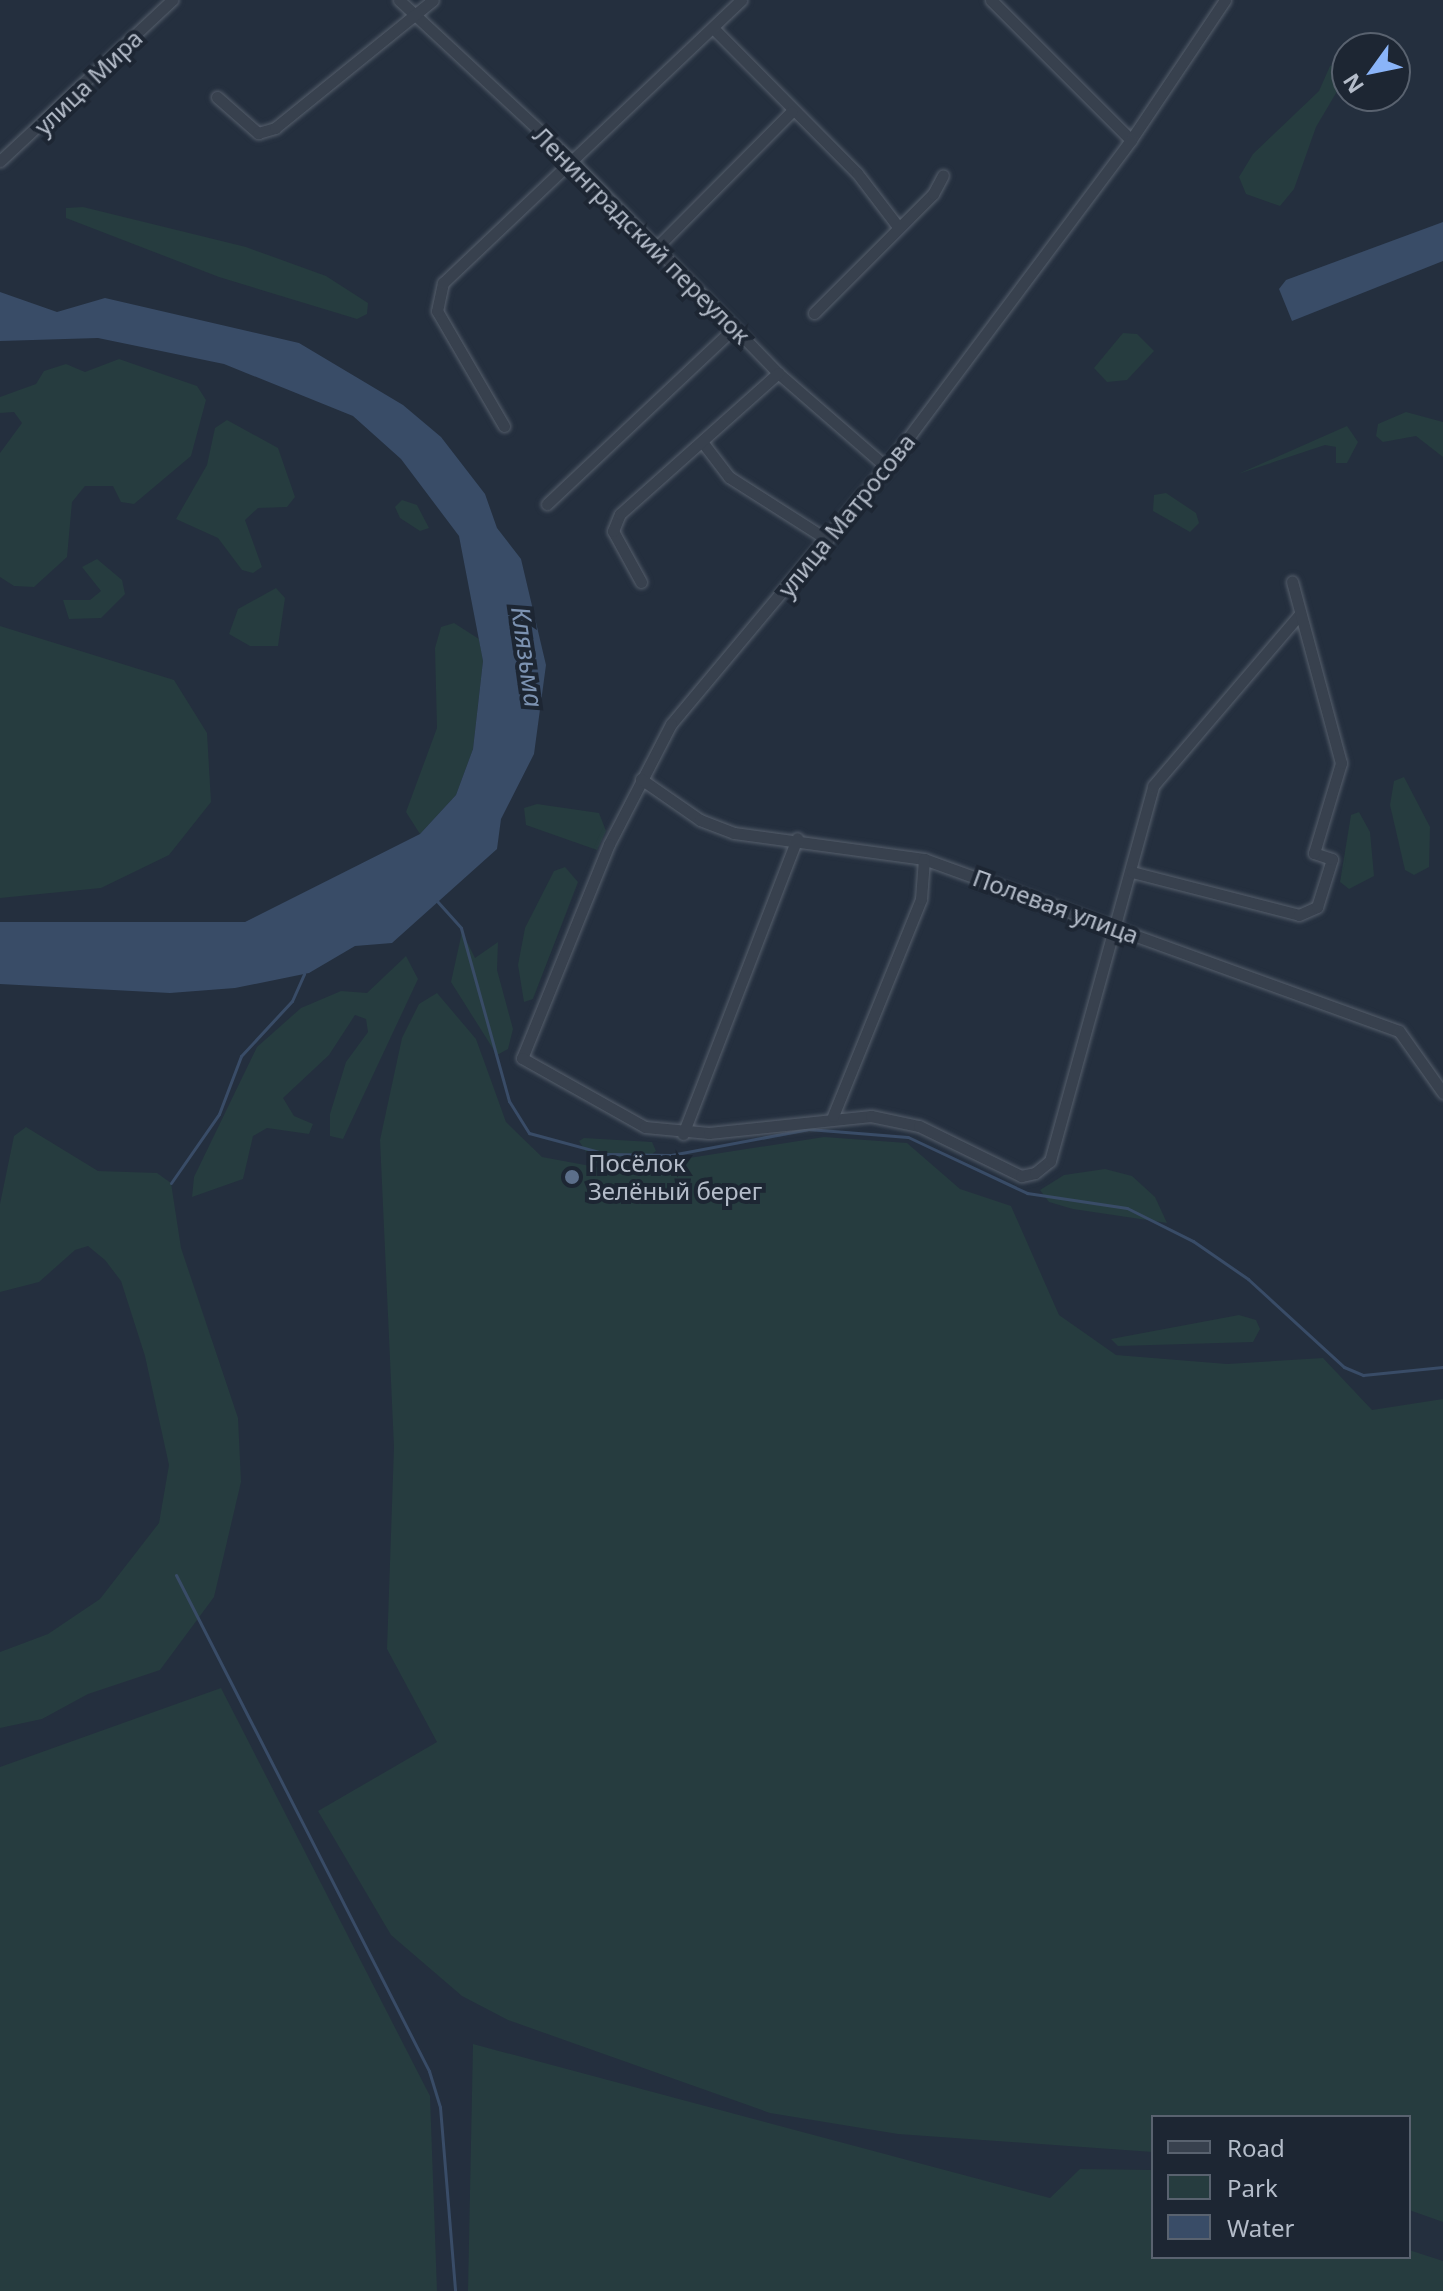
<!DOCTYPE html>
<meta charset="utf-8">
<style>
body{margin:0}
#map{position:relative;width:1443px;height:2291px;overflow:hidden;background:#242f3e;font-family:"Noto Sans",sans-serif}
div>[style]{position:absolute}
.green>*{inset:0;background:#263c3f}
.water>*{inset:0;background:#394c67}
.stream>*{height:3px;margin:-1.5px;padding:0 1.5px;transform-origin:1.5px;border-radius:1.5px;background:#394c67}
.roads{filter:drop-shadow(0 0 2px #565f6c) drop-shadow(0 0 2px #565f6c)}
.street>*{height:11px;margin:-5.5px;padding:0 5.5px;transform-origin:5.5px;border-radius:5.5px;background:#38414e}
.dots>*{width:22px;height:22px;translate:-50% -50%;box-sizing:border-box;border:4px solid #1d2633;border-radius:50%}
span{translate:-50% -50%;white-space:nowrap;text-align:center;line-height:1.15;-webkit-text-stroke:8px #1d2633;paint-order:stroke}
.street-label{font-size:24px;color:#b4bcc9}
.poi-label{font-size:24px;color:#b4bcc9}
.left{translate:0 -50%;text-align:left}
.water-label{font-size:26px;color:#7c92b1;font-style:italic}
.legend{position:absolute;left:1151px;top:2115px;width:260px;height:144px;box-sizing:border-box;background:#1d2633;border:2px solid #59626f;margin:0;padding:10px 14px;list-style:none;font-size:24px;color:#b4bcc9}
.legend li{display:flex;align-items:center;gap:16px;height:40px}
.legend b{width:40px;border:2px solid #59626f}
.north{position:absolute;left:1331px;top:32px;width:80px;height:80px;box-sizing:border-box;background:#1d2633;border:2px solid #59626f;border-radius:50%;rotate:237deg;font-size:22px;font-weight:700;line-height:32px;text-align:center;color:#b4bcc9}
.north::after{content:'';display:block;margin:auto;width:28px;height:36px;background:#8ab4f8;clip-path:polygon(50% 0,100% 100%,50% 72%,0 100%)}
</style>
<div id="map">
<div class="green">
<i style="clip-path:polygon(1343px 63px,1342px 83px,1316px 127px,1294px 189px,1280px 206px,1246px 194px,1239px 177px,1253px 154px,1319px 91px,1330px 66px)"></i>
<i style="clip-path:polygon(83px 207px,246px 247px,326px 276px,368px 303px,367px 314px,357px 319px,219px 277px,66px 218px,66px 208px)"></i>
<i style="clip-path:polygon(1123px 333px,1137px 334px,1154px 351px,1127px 380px,1107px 382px,1094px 368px)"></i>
<i style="clip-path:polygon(119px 359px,197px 386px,206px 400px,191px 456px,134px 504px,121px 502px,113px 486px,85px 486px,72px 502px,67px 557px,34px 587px,14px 586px,0 577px,0 453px,22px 423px,14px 412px,0 413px,0 397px,36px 384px,44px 371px,66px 364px,85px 372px)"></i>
<i style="clip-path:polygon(1406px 412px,1443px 422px,1443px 457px,1416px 436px,1383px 442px,1376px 436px,1378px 424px)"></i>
<i style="clip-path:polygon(227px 420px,278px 448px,295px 497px,287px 507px,258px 508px,245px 520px,262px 567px,253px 573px,242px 570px,218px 538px,176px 519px,207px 465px,215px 428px)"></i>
<i style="clip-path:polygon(1347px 426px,1358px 442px,1347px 463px,1336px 463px,1336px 447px,1325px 445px,1238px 474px)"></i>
<i style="clip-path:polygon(1166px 493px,1196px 513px,1199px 523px,1190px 532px,1153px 511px,1154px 495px)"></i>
<i style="clip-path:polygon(402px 500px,417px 505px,429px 528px,420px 531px,400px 518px,395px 507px)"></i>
<i style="clip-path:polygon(97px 559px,122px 580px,125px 594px,101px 618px,69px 619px,63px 600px,90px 600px,101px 591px,82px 567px)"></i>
<i style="clip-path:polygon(276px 588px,285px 598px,278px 646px,250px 646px,229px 634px,238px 609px)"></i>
<i style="clip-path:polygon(454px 623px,479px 639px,483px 661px,473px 749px,456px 795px,420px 834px,406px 812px,437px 728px,435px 648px,441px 627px)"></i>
<i style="clip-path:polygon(0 626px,174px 680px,207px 733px,211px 802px,169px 855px,101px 888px,0 898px)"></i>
<i style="clip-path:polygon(1404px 777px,1430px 827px,1429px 867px,1414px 875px,1405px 870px,1390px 805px,1394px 781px)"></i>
<i style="clip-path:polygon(537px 804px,599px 813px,606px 831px,597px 850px,526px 825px,524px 808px)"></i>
<i style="clip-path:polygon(1359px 812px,1370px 832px,1374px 876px,1349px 889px,1340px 882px,1351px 815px)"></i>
<i style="clip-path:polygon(565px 867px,578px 882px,533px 999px,524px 1002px,518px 965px,525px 928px,554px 871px)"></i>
<i style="clip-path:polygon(462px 932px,475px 958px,498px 942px,497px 970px,513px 1029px,508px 1049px,497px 1055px,451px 982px)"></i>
<i style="clip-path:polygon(406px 956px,418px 979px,343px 1139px,330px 1136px,330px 1114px,346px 1062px,368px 1032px,366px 1019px,355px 1015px,329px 1055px,283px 1098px,294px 1116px,313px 1124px,309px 1134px,267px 1128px,253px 1136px,243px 1179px,192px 1197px,194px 1177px,257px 1047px,301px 1008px,341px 991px,367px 993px)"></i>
<i style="clip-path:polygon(437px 993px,476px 1039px,506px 1122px,542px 1157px,612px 1170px,824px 1137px,907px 1143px,960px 1189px,1011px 1206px,1059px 1315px,1116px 1355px,1227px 1364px,1323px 1358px,1372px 1410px,1443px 1399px,1443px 2222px,1409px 2210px,1409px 2117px,1153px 2117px,1153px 2152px,898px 2134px,770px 2113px,508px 2020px,462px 1996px,391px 1935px,318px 1811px,437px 1742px,387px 1649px,394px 1447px,380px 1140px,402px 1038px,419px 1004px)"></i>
<i style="clip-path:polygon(26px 1127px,98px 1171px,157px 1173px,171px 1183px,181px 1248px,238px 1418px,241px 1482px,214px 1597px,160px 1670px,88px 1694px,42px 1719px,0 1728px,0 1652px,48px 1634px,100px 1599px,159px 1523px,169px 1465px,145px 1356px,121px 1281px,105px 1260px,88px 1246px,75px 1250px,39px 1282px,0 1292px,0 1204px,14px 1136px)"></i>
<i style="clip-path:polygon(584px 1138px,652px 1142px,656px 1151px,641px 1163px,593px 1163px,579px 1141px)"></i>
<i style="clip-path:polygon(1105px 1169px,1132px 1176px,1155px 1197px,1167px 1223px,1073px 1209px,1049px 1202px,1040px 1190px,1064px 1175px)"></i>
<i style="clip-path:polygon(1239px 1315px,1256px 1320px,1260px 1329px,1253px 1342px,1118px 1346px,1111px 1339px)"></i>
<i style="clip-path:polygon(221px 1688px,430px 2096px,437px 2291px,0 2291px,0 1767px)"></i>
<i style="clip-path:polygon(473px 2044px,1050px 2198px,1080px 2169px,1153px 2170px,1153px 2257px,1409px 2257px,1409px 2250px,1443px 2261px,1443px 2291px,468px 2291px)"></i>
</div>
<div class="water">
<i style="clip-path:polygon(1443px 222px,1443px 261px,1292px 321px,1279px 289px,1286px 280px)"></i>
<i style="clip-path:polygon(0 292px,57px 312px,105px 298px,299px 343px,403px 405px,441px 437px,485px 494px,497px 528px,521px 559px,546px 665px,534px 754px,501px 819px,497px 849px,392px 943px,355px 946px,309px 973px,235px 988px,170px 993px,0 984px,0 922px,245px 922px,420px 834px,456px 795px,473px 749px,483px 661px,459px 536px,401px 459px,353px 416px,224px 364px,98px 338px,0 341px)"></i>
</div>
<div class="stream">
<i style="left:437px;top:901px;width:36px;rotate:48deg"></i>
<i style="left:461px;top:928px;width:180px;rotate:74.5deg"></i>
<i style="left:509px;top:1101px;width:38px;rotate:58deg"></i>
<i style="left:529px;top:1133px;width:81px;rotate:15.1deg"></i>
<i style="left:607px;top:1154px;width:64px;rotate:0.9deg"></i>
<i style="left:671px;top:1155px;width:139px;rotate:-10.7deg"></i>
<i style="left:808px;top:1129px;width:100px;rotate:4.6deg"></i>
<i style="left:908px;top:1137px;width:132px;rotate:25.2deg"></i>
<i style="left:1027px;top:1193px;width:101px;rotate:8.5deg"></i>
<i style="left:1127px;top:1208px;width:74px;rotate:26.6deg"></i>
<i style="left:1193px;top:1241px;width:67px;rotate:34.6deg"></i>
<i style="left:1248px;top:1279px;width:130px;rotate:42.5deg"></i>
<i style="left:1344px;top:1367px;width:21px;rotate:23deg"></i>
<i style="left:1363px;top:1375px;width:80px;rotate:-5.7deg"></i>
<i style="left:171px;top:1183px;width:84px;rotate:-55.2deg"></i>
<i style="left:219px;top:1114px;width:62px;rotate:-69.2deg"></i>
<i style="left:241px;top:1056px;width:75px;rotate:-47.2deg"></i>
<i style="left:292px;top:1001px;width:30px;rotate:-66deg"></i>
<i style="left:176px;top:1575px;width:557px;rotate:62.97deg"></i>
<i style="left:429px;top:2071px;width:38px;rotate:73deg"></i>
<i style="left:440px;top:2107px;width:185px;rotate:85.3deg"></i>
</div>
<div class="roads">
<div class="street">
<i style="left:399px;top:0;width:232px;rotate:42.9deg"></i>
<i style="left:569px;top:158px;width:300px;rotate:45.8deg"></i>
<i style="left:778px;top:373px;width:143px;rotate:41deg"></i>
<i style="left:991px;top:0;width:198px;rotate:45deg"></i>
<i style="left:1225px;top:0;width:169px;rotate:123.9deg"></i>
<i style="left:1131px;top:140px;width:409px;rotate:126.8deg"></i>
<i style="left:886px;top:467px;width:335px;rotate:129.9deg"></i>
<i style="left:671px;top:724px;width:135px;rotate:117.3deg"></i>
<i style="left:609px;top:844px;width:231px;rotate:112.1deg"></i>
<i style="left:522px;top:1058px;width:141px;rotate:29.3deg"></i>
<i style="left:645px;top:1127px;width:64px;rotate:5.4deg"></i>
<i style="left:709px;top:1133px;width:163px;rotate:-6deg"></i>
<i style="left:871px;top:1116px;width:49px;rotate:11.8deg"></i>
<i style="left:919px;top:1126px;width:114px;rotate:26.1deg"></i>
<i style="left:1021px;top:1176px;width:14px;rotate:-12deg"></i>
<i style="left:1035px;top:1173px;width:19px;rotate:-39deg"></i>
<i style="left:1050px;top:1161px;width:389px;rotate:-74.6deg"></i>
<i style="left:1153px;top:786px;width:225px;rotate:-49.5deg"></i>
<i style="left:713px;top:28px;width:204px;rotate:45.2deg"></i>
<i style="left:857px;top:173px;width:64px;rotate:52.6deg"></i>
<i style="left:217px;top:97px;width:55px;rotate:41.3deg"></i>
<i style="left:258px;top:133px;width:18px;rotate:-16deg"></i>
<i style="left:275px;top:128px;width:203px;rotate:-39deg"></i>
<i style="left:0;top:161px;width:236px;rotate:-43.1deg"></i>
<i style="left:656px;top:248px;width:192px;rotate:-45.2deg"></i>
<i style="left:814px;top:313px;width:168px;rotate:-45deg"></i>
<i style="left:933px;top:194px;width:21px;rotate:-62deg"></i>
<i style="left:504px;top:426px;width:133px;rotate:-120.2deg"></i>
<i style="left:437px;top:311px;width:29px;rotate:-78deg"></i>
<i style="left:443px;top:283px;width:411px;rotate:-43.5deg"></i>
<i style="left:703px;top:443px;width:43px;rotate:52.6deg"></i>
<i style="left:729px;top:477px;width:117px;rotate:32.5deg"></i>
<i style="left:547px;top:504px;width:257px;rotate:-43.3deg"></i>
<i style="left:641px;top:582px;width:58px;rotate:-118.8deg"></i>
<i style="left:613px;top:531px;width:18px;rotate:-68deg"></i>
<i style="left:620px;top:514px;width:212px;rotate:-41.7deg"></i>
<i style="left:641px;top:779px;width:72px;rotate:34.8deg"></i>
<i style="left:700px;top:820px;width:36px;rotate:21deg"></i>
<i style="left:734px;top:833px;width:192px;rotate:7.8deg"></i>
<i style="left:924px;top:859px;width:505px;rotate:19.91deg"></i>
<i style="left:1399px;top:1031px;width:76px;rotate:54.6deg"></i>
<i style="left:1132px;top:872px;width:172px;rotate:14.4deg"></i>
<i style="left:1299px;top:915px;width:20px;rotate:-24deg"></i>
<i style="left:1317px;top:907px;width:50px;rotate:-72.6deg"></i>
<i style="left:1332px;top:859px;width:19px;rotate:-162deg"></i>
<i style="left:1314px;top:853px;width:94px;rotate:-73.3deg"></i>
<i style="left:1341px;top:763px;width:188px;rotate:-105.1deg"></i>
<i style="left:833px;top:1116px;width:234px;rotate:-67.9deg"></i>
<i style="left:921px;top:899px;width:40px;rotate:-85.7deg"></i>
<i style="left:683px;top:1134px;width:317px;rotate:-68.9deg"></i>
</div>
</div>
<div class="dots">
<i style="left:572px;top:1177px;background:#5c6f8a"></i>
</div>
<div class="street-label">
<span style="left:88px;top:82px;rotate:-44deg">улица Мира</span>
<span style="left:642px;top:235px;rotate:45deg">Ленинградский переулок</span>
<span style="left:846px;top:515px;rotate:-51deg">улица Матросова</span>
<span style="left:1056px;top:906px;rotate:20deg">Полевая улица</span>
</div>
<div class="poi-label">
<span class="left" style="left:588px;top:1177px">Посёлок<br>Зелёный берег</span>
</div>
<div class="water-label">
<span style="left:527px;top:657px;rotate:82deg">Клязьма</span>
</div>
<ul class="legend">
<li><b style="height:10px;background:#38414e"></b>Road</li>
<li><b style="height:22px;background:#263c3f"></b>Park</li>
<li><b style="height:22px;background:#394c67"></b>Water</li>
</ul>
<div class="north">N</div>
</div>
